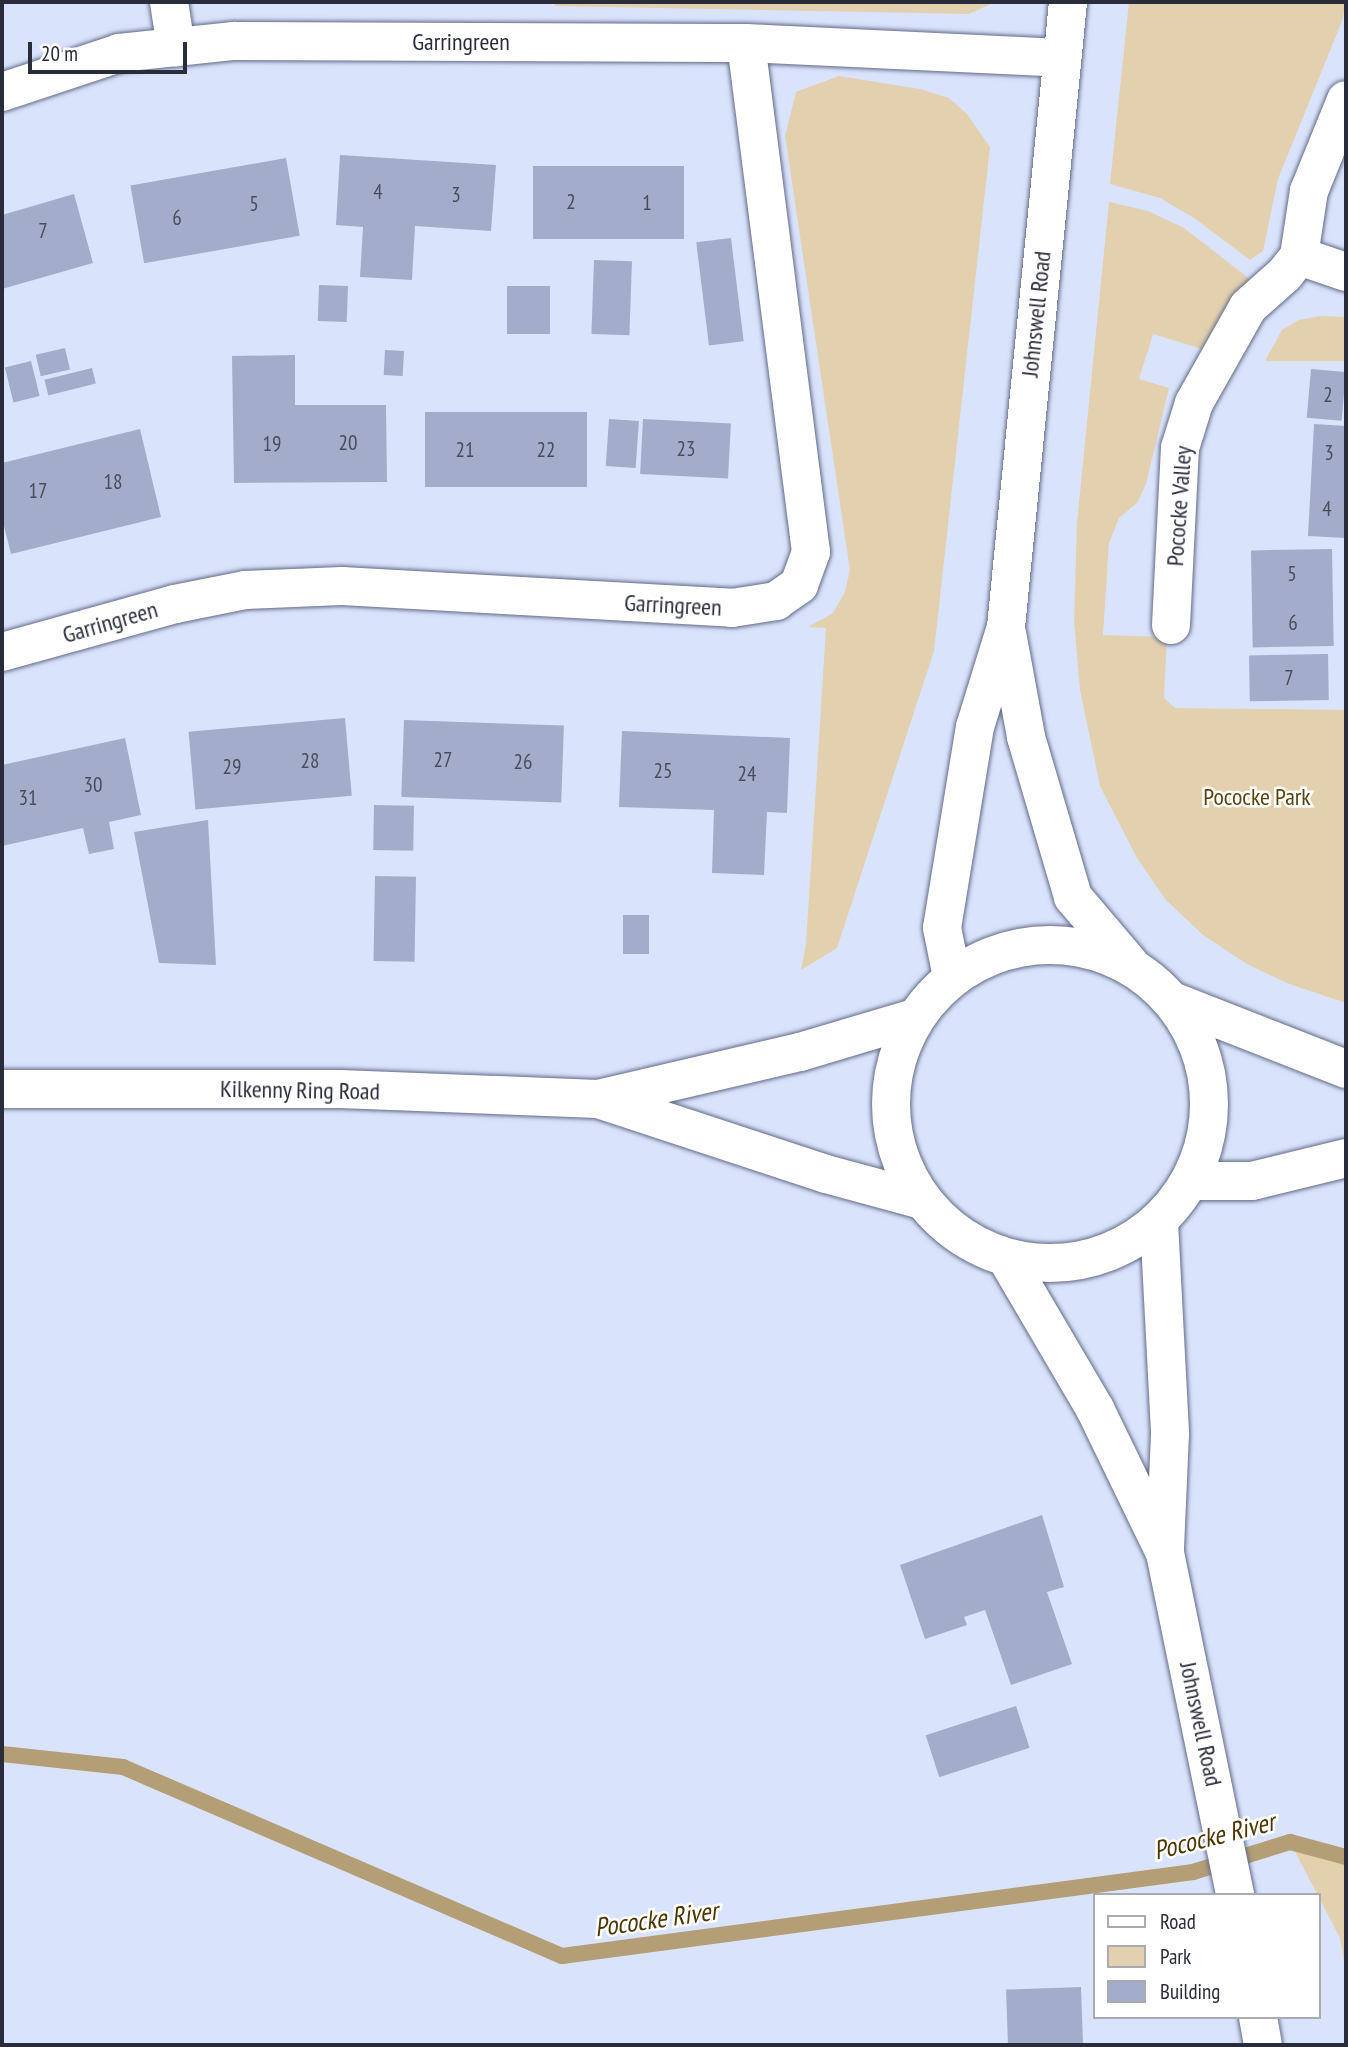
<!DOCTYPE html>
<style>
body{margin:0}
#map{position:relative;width:1348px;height:2047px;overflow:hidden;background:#dae3fc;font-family:"PT Sans Narrow",sans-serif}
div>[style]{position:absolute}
.green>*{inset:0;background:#e2d0af}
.stream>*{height:16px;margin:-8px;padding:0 8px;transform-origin:8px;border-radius:8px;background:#b49e76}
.building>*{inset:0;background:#a3adcb;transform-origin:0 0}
.roads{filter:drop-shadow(0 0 2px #626b87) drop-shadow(0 0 2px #626b87)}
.street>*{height:38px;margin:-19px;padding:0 19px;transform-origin:19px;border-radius:19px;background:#fff}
.secondary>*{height:38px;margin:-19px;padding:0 19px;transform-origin:19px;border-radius:19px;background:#fff}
.primary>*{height:38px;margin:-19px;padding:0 19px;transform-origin:19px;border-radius:19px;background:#fff}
.primary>.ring{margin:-19px;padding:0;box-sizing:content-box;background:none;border:38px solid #fff;border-radius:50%}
span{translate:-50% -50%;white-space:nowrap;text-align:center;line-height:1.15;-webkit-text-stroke:5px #fff;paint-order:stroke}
.number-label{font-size:21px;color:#484d5e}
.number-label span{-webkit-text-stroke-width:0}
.street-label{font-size:24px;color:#292d39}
.park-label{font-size:24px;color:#594210}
.water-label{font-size:26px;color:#4c3600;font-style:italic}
.frame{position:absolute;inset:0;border:4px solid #292d39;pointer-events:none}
.legend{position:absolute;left:1093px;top:1893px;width:228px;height:126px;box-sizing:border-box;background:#fff;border:2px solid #a9abb0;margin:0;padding:9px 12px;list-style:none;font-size:21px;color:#292d39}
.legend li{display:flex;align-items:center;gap:14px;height:35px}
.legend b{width:35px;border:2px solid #a9abb0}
.scale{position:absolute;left:28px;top:42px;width:159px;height:32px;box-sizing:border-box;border:4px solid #292d39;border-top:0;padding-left:9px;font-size:21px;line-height:24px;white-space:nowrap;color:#292d39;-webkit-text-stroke:5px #fff;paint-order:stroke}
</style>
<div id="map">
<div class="green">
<i style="clip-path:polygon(555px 2px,995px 2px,969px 14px,555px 6px)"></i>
<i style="clip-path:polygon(1129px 2px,1346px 2px,1342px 21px,1278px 179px,1263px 251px,1250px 260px,1194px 218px,1160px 198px,1110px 184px)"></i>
<i style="clip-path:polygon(839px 76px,920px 89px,949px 98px,967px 114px,990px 147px,934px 651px,837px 948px,801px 970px,806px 944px,826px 628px,808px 627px,833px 613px,845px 592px,850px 570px,785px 136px,796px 92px)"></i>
<i style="clip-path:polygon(1109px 202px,1148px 211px,1184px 228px,1251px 280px,1235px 293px,1202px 349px,1153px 334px,1139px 379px,1169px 388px,1146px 484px,1137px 503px,1119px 518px,1109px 543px,1103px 635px,1167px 637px,1164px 698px,1175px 708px,1346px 710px,1346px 1003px,1289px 984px,1247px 964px,1203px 935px,1166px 900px,1137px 858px,1100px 786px,1080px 690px,1074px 622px,1077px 523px)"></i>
<i style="clip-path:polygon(1320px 316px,1346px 317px,1346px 361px,1265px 361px,1282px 330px,1299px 320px)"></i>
<i style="clip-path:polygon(1290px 1842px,1346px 1857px,1346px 1973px,1340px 1938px)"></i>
</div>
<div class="stream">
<i style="left:2px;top:1754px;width:122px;rotate:6.1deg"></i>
<i style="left:123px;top:1767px;width:478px;rotate:23.3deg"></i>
<i style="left:562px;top:1956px;width:637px;rotate:-7.58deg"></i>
<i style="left:1193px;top:1872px;width:102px;rotate:-17.2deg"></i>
<i style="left:1290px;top:1842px;width:58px;rotate:15deg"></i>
</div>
<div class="building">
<i style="clip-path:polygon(340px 155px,496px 165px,491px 231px,415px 226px,412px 280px,360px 277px,363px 227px,336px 225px)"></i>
<i style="left:286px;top:158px;width:79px;height:158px;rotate:80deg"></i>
<i style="left:533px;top:166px;width:151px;height:73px"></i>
<i style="clip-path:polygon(74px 194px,93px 263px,2px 289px,2px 215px)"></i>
<i style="left:731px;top:238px;width:104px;height:35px;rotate:83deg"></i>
<i style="left:594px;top:260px;width:38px;height:74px;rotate:2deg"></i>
<i style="left:319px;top:285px;width:29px;height:36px;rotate:2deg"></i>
<i style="left:507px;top:286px;width:43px;height:48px"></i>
<i style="left:65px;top:348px;width:22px;height:30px;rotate:77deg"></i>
<i style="left:385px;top:350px;width:19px;height:25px;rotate:3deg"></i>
<i style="clip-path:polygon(295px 355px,295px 405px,386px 405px,387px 482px,234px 483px,232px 356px)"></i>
<i style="left:31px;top:361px;width:36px;height:27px;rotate:76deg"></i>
<i style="left:92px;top:368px;width:16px;height:49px;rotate:76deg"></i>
<i style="left:1311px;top:369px;width:35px;height:49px;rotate:5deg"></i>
<i style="left:425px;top:412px;width:162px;height:75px"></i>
<i style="left:609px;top:419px;width:30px;height:47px;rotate:4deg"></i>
<i style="left:643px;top:419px;width:88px;height:55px;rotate:3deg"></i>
<i style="clip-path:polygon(1314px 424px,1346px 426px,1346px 538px,1308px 536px)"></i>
<i style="clip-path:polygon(140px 429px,161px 517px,11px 554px,2px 518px,2px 463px)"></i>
<i style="left:1332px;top:549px;width:97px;height:81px;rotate:89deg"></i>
<i style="left:1328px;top:654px;width:46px;height:79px;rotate:89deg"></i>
<i style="left:345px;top:718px;width:78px;height:157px;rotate:85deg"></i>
<i style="left:404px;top:720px;width:160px;height:77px;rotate:2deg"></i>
<i style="clip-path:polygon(622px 731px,790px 738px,787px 813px,767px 812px,764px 875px,712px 873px,714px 810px,619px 807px)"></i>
<i style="clip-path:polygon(125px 738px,141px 815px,109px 822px,114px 849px,89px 854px,83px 828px,2px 846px,2px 765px)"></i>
<i style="left:374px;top:805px;width:40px;height:45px;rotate:1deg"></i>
<i style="clip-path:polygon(208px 820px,216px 965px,159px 963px,134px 832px)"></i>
<i style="left:375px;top:876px;width:41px;height:85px;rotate:1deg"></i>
<i style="left:623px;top:915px;width:26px;height:39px"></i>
<i style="clip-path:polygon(1042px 1515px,1064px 1587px,1047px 1592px,1072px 1664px,1011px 1685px,985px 1610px,964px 1617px,967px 1625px,925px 1639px,900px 1565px)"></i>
<i style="left:1016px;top:1706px;width:44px;height:95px;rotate:72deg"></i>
<i style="left:1081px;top:1987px;width:58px;height:75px;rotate:88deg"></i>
</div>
<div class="roads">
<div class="street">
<i style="left:169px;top:2px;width:46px;rotate:81.2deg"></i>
<i style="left:2px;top:92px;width:123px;rotate:-18.4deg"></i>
<i style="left:119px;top:53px;width:116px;rotate:-6deg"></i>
<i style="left:234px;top:41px;width:512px;rotate:0.22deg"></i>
<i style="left:746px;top:43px;width:316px;rotate:2.7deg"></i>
<i style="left:1299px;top:256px;width:50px;rotate:18.8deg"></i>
<i style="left:1171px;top:625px;width:177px;rotate:-87.1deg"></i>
<i style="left:1180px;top:448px;width:47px;rotate:-72.7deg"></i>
<i style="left:1194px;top:403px;width:110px;rotate:-60.6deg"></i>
<i style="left:1248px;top:307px;width:50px;rotate:-41.7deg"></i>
<i style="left:1285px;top:274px;width:23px;rotate:-52deg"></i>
<i style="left:1299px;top:256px;width:66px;rotate:-81.3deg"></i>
<i style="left:1309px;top:191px;width:98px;rotate:-67.9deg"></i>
<i style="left:2px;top:652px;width:180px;rotate:-15.5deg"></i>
<i style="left:175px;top:604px;width:71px;rotate:-11.3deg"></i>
<i style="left:245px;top:590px;width:97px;rotate:-2.4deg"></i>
<i style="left:342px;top:586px;width:391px;rotate:3.2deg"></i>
<i style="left:732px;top:608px;width:45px;rotate:-9deg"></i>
<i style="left:776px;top:601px;width:28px;rotate:-35deg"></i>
<i style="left:799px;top:585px;width:35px;rotate:-70deg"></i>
<i style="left:811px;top:552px;width:513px;rotate:-97.28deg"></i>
<i style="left:1159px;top:1222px;width:212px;rotate:87deg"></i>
<i style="left:1170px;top:1434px;width:114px;rotate:92.5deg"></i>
<i style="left:1007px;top:1259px;width:174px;rotate:59.6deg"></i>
<i style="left:1095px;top:1409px;width:160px;rotate:64.1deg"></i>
<i style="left:1165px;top:1553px;width:349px;rotate:78.4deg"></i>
<i style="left:1258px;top:2017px;width:28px;rotate:80deg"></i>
</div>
<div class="secondary">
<i style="left:1007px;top:633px;width:106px;rotate:79.6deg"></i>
<i style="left:1026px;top:737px;width:167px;rotate:73.6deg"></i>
<i style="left:1073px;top:897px;width:87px;rotate:49.7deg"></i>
<i style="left:952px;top:977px;width:50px;rotate:-101.5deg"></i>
<i style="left:942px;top:928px;width:204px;rotate:-80.7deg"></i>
<i style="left:975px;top:727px;width:105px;rotate:-72.8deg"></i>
<i style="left:1006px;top:627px;width:628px;rotate:-84.33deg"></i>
</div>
<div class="primary">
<i class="ring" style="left:891px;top:945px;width:280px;height:280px"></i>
<i style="left:1175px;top:1002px;width:184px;rotate:21.4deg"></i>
<i style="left:2px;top:1089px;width:338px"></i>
<i style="left:340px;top:1089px;width:258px;rotate:2.2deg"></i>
<i style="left:598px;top:1099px;width:207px;rotate:-13.1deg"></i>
<i style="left:800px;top:1052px;width:116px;rotate:-16.6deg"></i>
<i style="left:598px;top:1099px;width:240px;rotate:18.2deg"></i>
<i style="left:826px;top:1174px;width:99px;rotate:15.2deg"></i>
<i style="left:1191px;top:1181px;width:61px"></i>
<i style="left:1252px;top:1181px;width:97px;rotate:-13.7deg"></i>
</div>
</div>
<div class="number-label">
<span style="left:378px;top:192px">4</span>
<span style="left:456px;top:195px">3</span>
<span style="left:571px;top:202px">2</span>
<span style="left:647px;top:203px">1</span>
<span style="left:254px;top:204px">5</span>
<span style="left:177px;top:218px">6</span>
<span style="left:43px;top:231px">7</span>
<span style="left:1328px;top:395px">2</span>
<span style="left:348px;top:443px">20</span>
<span style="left:272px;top:444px">19</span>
<span style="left:686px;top:449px">23</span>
<span style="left:465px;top:450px">21</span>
<span style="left:546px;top:450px">22</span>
<span style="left:1329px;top:453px">3</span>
<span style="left:113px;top:482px">18</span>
<span style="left:38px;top:491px">17</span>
<span style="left:1327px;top:509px">4</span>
<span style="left:1292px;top:574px">5</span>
<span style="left:1293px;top:623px">6</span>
<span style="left:1289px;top:678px">7</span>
<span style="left:443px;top:760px">27</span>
<span style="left:310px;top:761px">28</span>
<span style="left:523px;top:762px">26</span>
<span style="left:232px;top:767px">29</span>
<span style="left:663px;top:771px">25</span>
<span style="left:747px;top:774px">24</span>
<span style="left:93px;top:785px">30</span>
<span style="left:28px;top:798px">31</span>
</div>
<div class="street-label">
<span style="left:461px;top:42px">Garringreen</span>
<span style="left:1036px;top:314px;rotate:-84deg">Johnswell Road</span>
<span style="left:1179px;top:506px;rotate:-86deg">Pococke Valley</span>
<span style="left:673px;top:605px;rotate:3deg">Garringreen</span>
<span style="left:110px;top:622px;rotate:-16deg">Garringreen</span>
<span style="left:300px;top:1090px;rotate:1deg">Kilkenny Ring Road</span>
<span style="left:1201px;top:1724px;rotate:78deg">Johnswell Road</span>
</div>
<div class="park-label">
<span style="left:1257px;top:797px">Pococke Park</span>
</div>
<div class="water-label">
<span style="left:1214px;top:1836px;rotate:-14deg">Pococke River</span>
<span style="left:656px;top:1919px;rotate:-8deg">Pococke River</span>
</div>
<div class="frame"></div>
<ul class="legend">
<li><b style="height:9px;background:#fff"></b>Road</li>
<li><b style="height:19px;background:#e2d0af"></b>Park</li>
<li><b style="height:19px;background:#a3adcb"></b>Building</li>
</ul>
<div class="scale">20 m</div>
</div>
